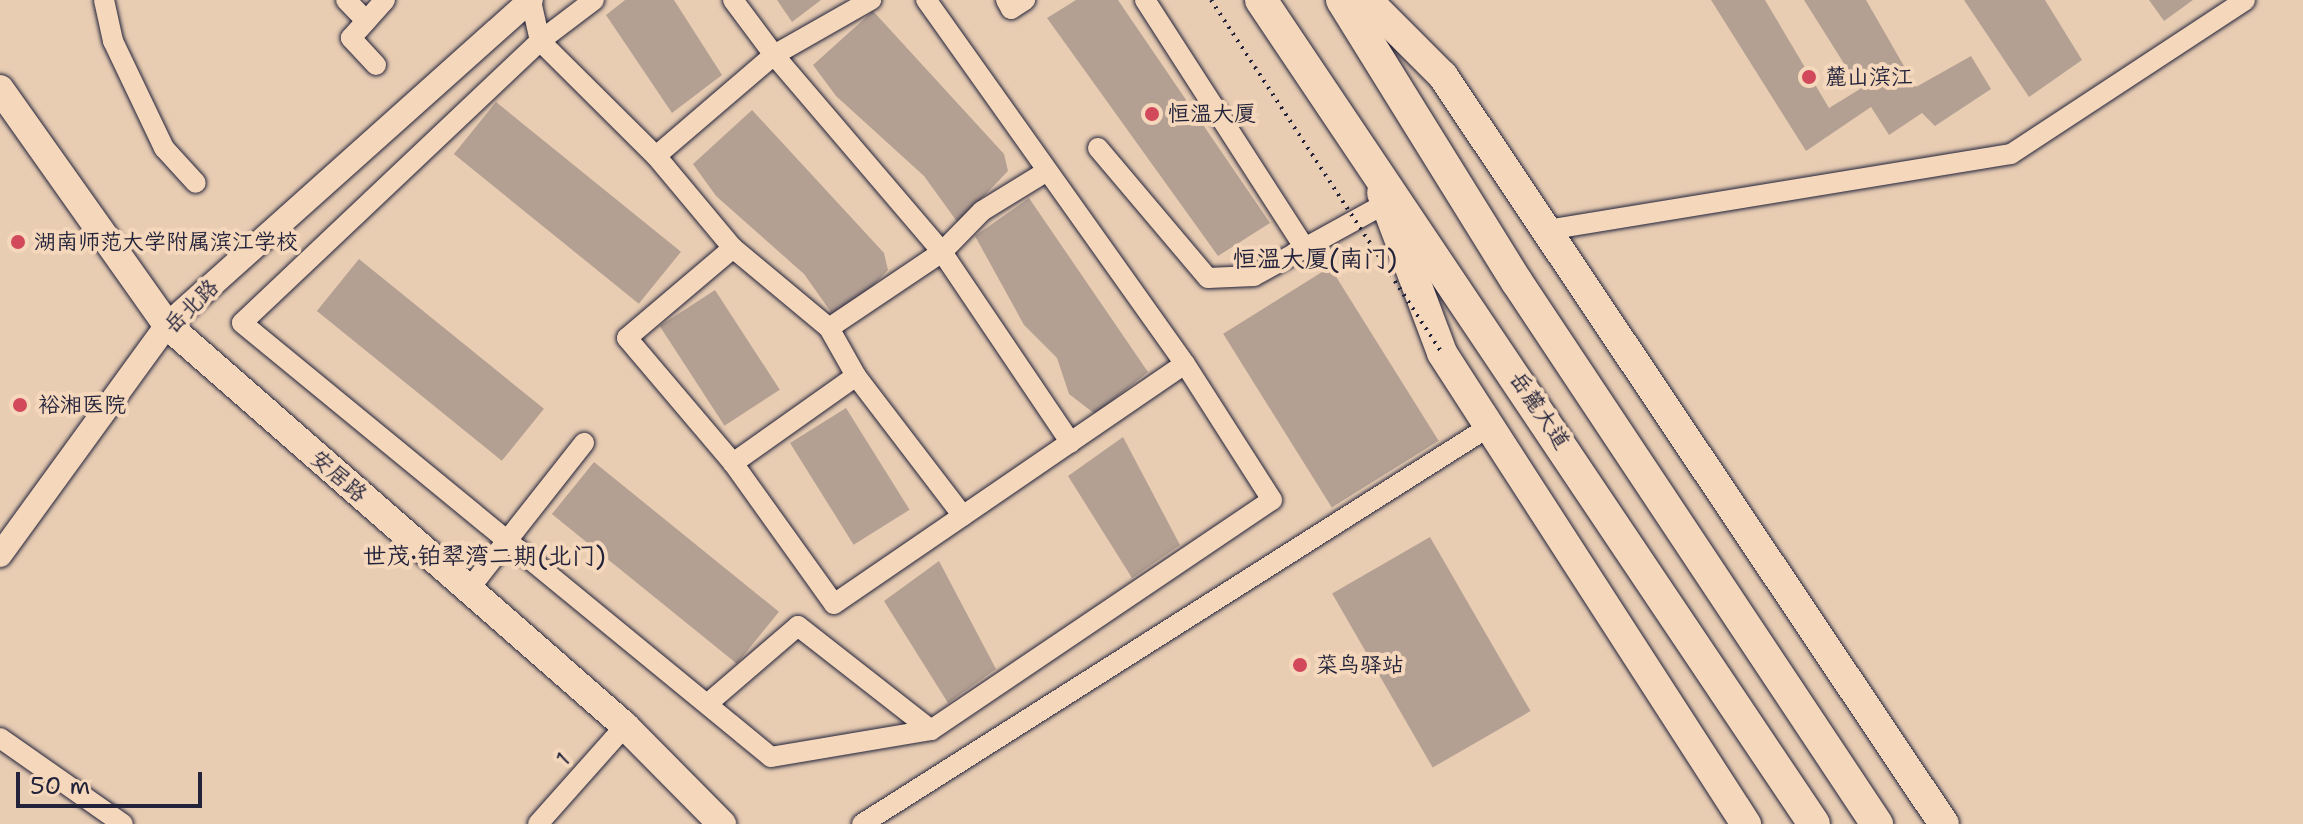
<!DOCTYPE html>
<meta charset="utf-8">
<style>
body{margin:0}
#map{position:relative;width:2303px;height:824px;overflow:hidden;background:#e8cdb3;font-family:"Shantell Sans","LXGW WenKai TC",sans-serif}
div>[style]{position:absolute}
.building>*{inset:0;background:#b4a093;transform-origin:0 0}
.roads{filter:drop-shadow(0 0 2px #22223b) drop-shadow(0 0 2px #22223b)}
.minor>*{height:20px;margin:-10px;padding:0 10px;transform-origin:10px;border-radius:10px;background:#f5d8bb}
.tertiary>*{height:24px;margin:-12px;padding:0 12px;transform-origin:12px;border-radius:12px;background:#f5d8bb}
.secondary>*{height:28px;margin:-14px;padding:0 14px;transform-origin:14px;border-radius:14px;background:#f5d8bb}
.primary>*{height:30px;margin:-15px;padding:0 15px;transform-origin:15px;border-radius:15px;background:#f5d8bb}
.trunk>*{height:32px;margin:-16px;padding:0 16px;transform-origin:16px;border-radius:16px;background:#f5d8bb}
.path-bridge>*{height:4px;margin-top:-2px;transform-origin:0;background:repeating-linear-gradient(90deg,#22223b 0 2px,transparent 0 8px)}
.dots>*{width:22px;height:22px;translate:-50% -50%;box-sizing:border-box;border:4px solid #f5d8bb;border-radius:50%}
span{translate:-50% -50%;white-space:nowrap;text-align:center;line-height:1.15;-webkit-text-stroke:8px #f5d8bb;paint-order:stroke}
.poi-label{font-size:22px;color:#22223b}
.left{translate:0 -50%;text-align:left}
.street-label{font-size:22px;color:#22223b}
.neighbourhood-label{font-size:24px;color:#22223b}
.scale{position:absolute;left:16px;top:772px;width:186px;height:36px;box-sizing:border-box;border:4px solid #22223b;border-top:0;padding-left:10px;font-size:24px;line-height:28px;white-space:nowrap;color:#22223b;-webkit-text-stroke:6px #f5d8bb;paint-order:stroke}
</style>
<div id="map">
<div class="building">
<i style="clip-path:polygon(625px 0,674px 0,722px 75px,672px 113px,606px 15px)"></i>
<i style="clip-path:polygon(777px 0,821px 0,792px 22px)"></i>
<i style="clip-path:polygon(1076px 0,1118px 0,1270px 223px,1218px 256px,1047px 18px)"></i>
<i style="clip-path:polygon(1711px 0,1765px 0,1829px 108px,1860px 89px,1804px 0,1866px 0,1916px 87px,1971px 56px,1991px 89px,1935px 126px,1922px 113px,1889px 135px,1871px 107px,1806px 151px)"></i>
<i style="clip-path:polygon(1964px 0,2045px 0,2082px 60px,2029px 97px)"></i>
<i style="clip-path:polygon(2149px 0,2193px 0,2164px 21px)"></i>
<i style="clip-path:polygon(873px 11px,1004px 154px,1008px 171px,958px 223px,924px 176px,836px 96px,813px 65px)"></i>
<i style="left:496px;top:102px;width:238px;height:67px;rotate:39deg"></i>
<i style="clip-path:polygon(752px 110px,884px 253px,888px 270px,838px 322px,804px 274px,716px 196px,693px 164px)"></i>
<i style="clip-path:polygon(1029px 198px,1148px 372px,1095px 414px,1069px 394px,1057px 358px,1024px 325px,975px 236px)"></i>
<i style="left:359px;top:259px;width:238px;height:67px;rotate:39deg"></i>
<i style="left:1330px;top:267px;width:205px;height:126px;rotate:58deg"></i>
<i style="left:715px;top:290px;width:119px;height:66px;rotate:57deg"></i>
<i style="left:846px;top:408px;width:120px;height:66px;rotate:58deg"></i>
<i style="clip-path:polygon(1123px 437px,1180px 545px,1132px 578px,1068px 476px)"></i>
<i style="left:594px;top:462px;width:238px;height:67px;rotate:39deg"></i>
<i style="left:1430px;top:537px;width:201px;height:113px;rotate:60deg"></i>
<i style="clip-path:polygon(939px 561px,996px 669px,948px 703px,884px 601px)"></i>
</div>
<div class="roads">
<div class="minor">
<i style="left:104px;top:0;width:42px;rotate:77.6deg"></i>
<i style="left:113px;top:41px;width:119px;rotate:64.5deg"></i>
<i style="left:164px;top:148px;width:47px;rotate:47.6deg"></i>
<i style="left:346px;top:0;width:29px;rotate:46deg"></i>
<i style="left:594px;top:0;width:68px;rotate:142.8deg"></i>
<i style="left:540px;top:41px;width:410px;rotate:136.6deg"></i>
<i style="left:242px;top:323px;width:684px;rotate:39.37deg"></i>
<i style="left:771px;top:757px;width:162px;rotate:-9.6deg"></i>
<i style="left:931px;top:730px;width:411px;rotate:-34deg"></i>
<i style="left:1272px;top:500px;width:161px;rotate:-122.6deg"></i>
<i style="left:1185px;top:364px;width:447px;rotate:-125.4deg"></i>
<i style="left:733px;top:0;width:69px;rotate:53.3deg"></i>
<i style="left:774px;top:55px;width:112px;rotate:-29.6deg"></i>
<i style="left:1006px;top:0;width:10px;rotate:61deg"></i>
<i style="left:1011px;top:9px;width:17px;rotate:-33deg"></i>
<i style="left:1145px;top:0;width:295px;rotate:57.2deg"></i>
<i style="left:531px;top:1px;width:41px;rotate:77.3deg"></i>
<i style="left:540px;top:41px;width:163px;rotate:44.8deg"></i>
<i style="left:656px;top:156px;width:120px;rotate:50.1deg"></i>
<i style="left:733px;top:248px;width:125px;rotate:39.8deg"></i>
<i style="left:829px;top:328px;width:55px;rotate:60.6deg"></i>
<i style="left:856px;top:376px;width:176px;rotate:52.6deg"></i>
<i style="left:376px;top:65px;width:37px;rotate:-133deg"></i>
<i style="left:351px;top:38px;width:51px;rotate:-48.2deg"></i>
<i style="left:1098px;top:148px;width:170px;rotate:49.8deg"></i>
<i style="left:1208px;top:278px;width:46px;rotate:-2.5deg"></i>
<i style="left:1254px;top:276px;width:151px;rotate:-28.9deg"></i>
<i style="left:656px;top:156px;width:155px;rotate:-40.6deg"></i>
<i style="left:774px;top:55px;width:259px;rotate:49.5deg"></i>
<i style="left:942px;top:252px;width:57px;rotate:-45.7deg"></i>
<i style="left:982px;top:211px;width:76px;rotate:-31.6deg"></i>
<i style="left:1547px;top:230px;width:470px;rotate:-9.3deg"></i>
<i style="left:2011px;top:154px;width:280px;rotate:-33.3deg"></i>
<i style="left:733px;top:248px;width:139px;rotate:139.7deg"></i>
<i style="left:627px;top:338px;width:164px;rotate:49.7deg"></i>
<i style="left:829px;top:328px;width:136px;rotate:-33.9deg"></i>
<i style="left:942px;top:252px;width:230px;rotate:56deg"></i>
<i style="left:856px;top:376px;width:151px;rotate:144.7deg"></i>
<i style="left:733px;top:463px;width:173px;rotate:54.4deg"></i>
<i style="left:834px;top:604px;width:425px;rotate:-34.4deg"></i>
<i style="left:469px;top:589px;width:186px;rotate:-51.8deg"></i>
<i style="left:713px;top:699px;width:112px;rotate:-40.7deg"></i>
<i style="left:798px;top:626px;width:169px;rotate:38deg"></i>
<i style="left:0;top:738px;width:150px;rotate:35deg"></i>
<i style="left:538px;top:824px;width:131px;rotate:-48.4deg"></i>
<i style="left:862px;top:824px;width:743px;rotate:-32.36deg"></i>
</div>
<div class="tertiary">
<i style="left:0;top:555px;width:284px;rotate:-54deg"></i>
<i style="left:167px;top:325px;width:488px;rotate:-41.8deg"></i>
</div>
<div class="secondary">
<i style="left:0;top:89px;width:289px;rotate:54.7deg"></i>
<i style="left:167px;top:325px;width:609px;rotate:41.2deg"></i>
<i style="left:625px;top:726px;width:138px;rotate:45.3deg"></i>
</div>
<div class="primary">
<i style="left:1367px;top:0;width:107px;rotate:45deg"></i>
<i style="left:1443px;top:76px;width:900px;rotate:56.19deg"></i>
<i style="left:1382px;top:193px;width:171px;rotate:69.4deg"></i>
<i style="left:1442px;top:353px;width:561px;rotate:57.16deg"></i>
</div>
<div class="trunk">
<i style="left:1261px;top:0;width:992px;rotate:56.13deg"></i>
<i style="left:1342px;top:0;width:332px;rotate:58.2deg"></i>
<i style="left:1517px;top:282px;width:651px;rotate:56.41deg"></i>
</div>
</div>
<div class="path-bridge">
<i style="left:1211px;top:0;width:422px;rotate:56.8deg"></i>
</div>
<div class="dots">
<i style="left:1809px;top:77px;background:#d1495b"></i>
<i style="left:1152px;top:114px;background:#d1495b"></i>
<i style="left:18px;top:242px;background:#d1495b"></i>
<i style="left:20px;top:405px;background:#d1495b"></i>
<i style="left:1300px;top:665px;background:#d1495b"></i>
</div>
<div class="poi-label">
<span class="left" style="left:1825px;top:77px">麓山滨江</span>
<span class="left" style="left:1168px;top:114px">恒温大厦</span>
<span class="left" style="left:34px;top:242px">湖南师范大学附属滨江学校</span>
<span class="left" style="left:38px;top:405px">裕湘医院</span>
<span class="left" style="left:1316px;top:665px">菜鸟驿站</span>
</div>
<div class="street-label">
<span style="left:191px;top:306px;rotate:-44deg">岳北路</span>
<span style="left:1540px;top:410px;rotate:56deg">岳麓大道</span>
<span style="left:339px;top:476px;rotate:41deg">安居路</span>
<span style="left:563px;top:759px;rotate:-48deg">1</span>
</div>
<div class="neighbourhood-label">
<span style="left:1315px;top:260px">恒温大厦(南门)</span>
<span style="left:484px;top:557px">世茂·铂翠湾二期(北门)</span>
</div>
<div class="scale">50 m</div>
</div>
